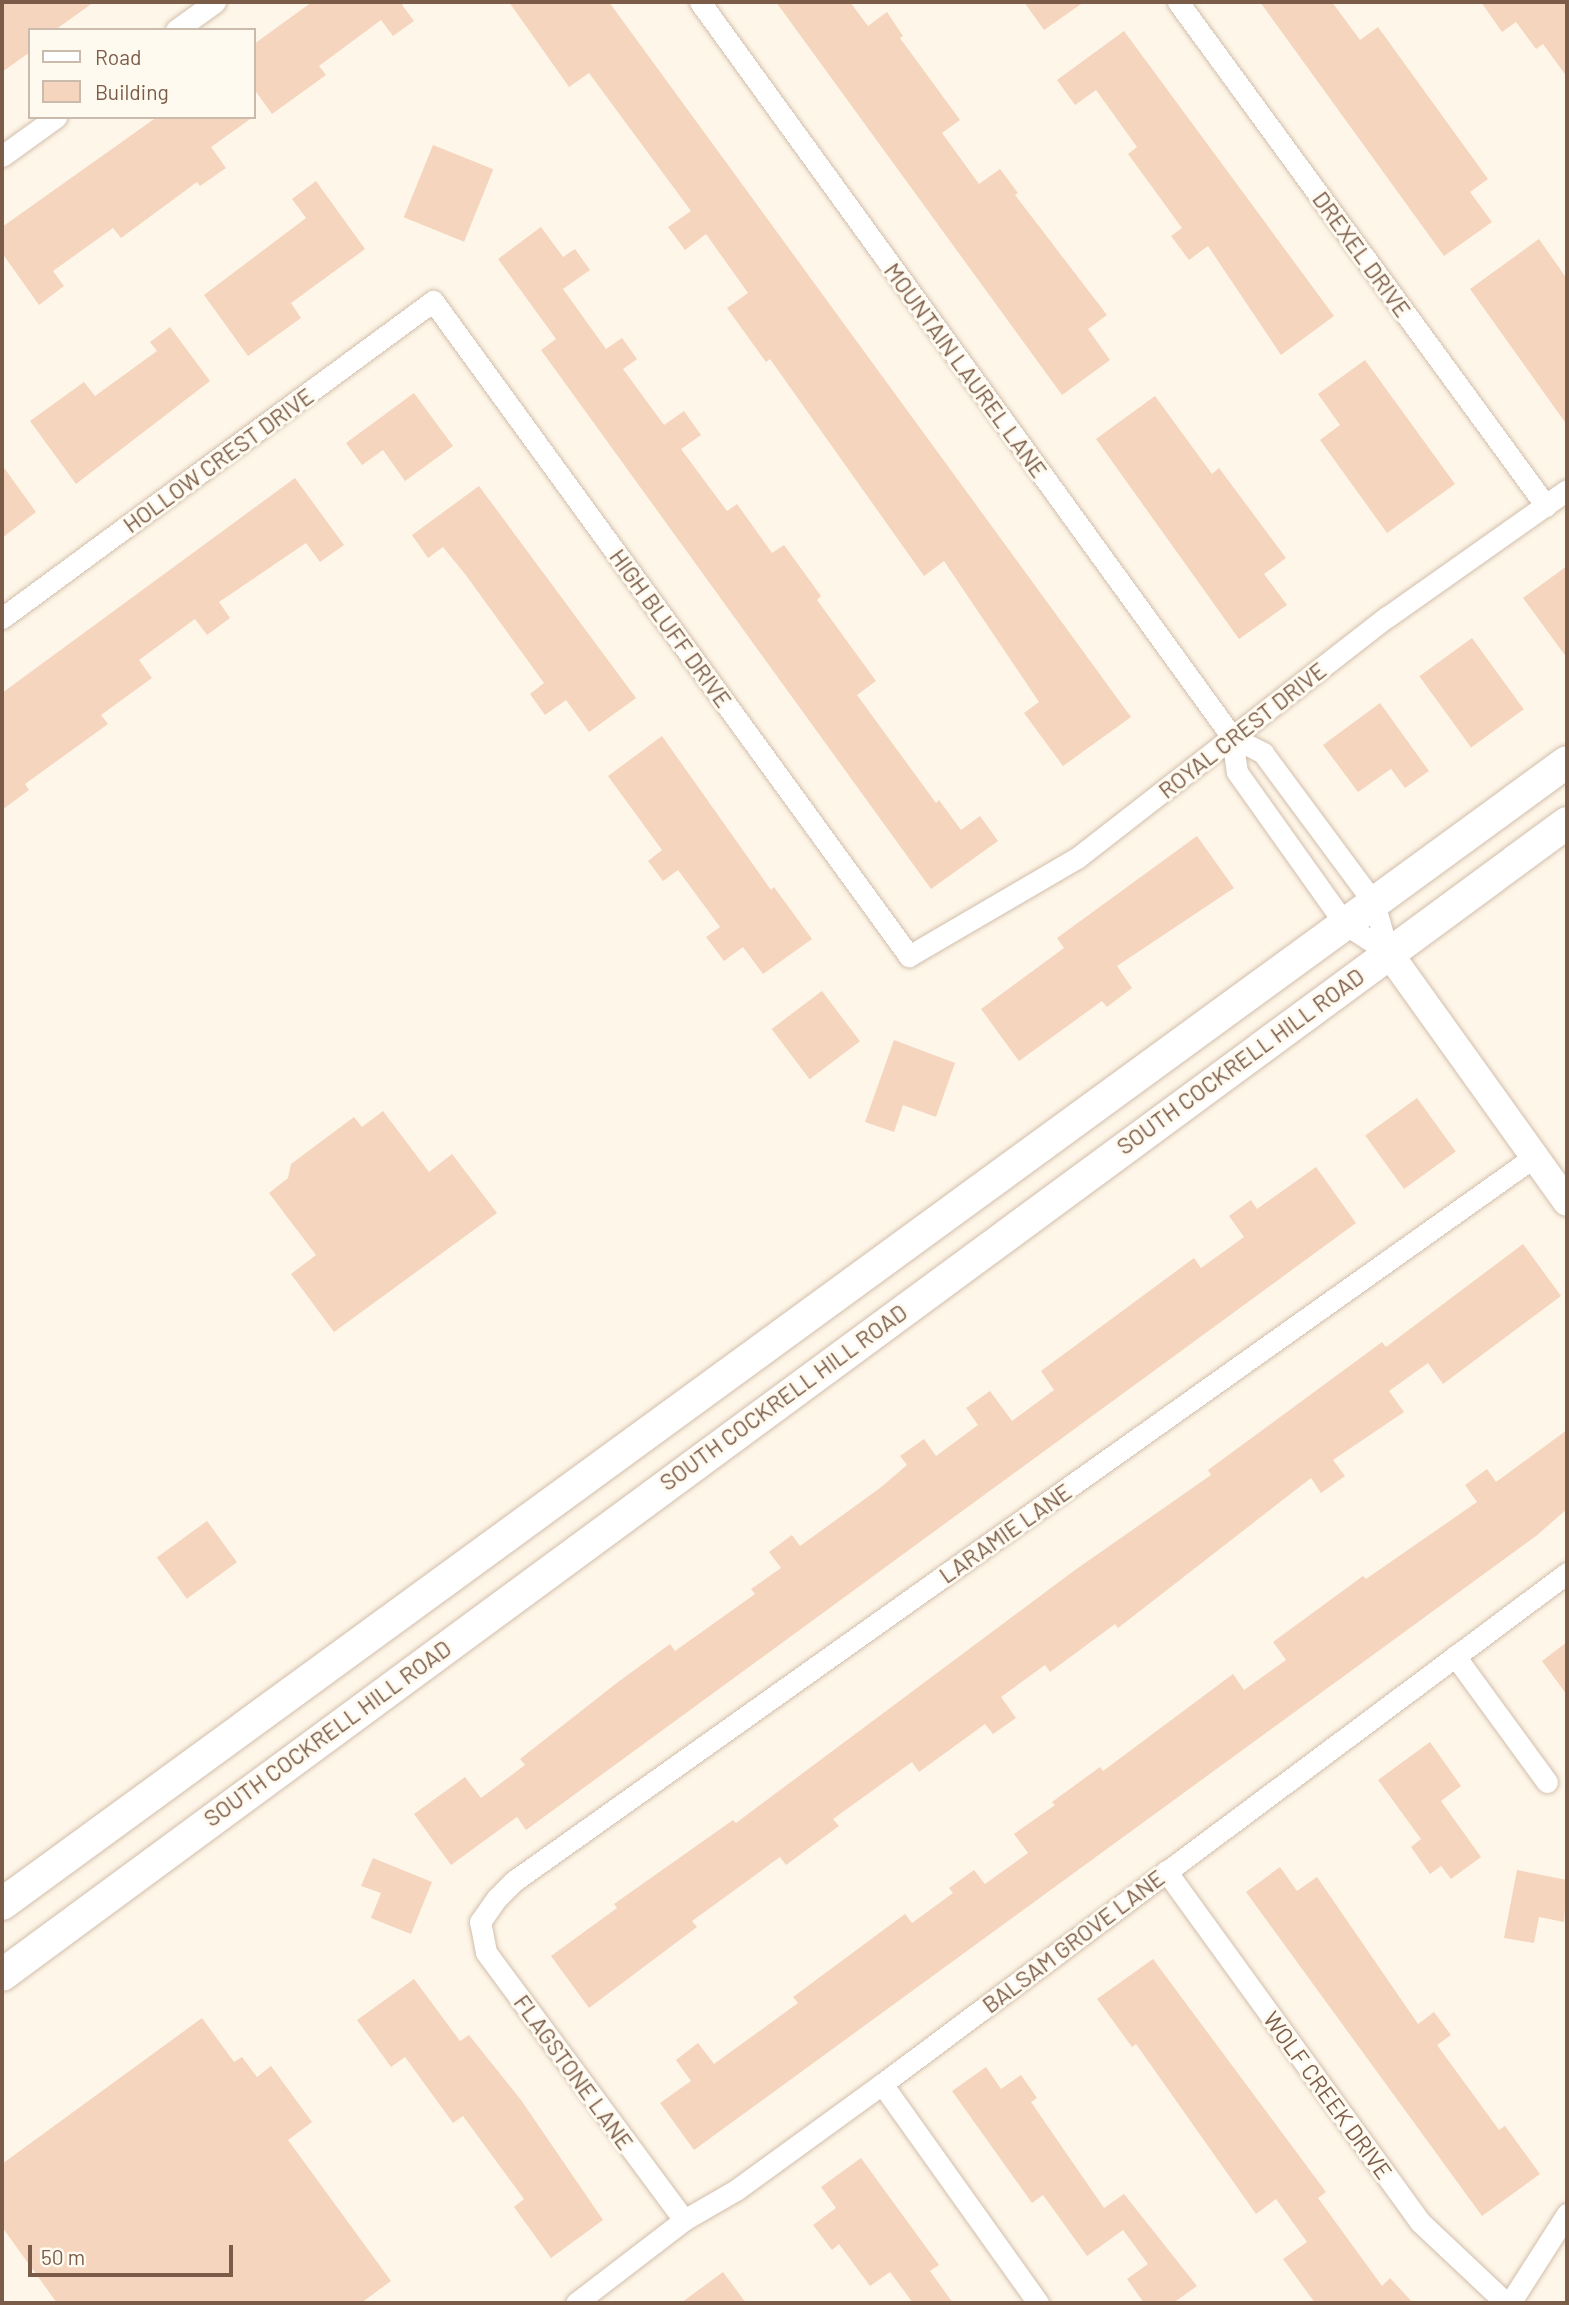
<!DOCTYPE html>
<style>
body{margin:0}
#map{position:relative;width:1569px;height:2305px;overflow:hidden;background:#fef6e8;font-family:Barlow,sans-serif}
div>[style]{position:absolute}
.building>*{inset:0;background:#f5d5be;transform-origin:0 0}
.roads{filter:drop-shadow(0 0 2px #d2beac) drop-shadow(0 0 2px #d2beac)}
.minor>*{height:21px;margin:-10.5px;padding:0 10.5px;transform-origin:10.5px;border-radius:10.5px;background:#fff}
.tertiary>*{height:28px;margin:-14px;padding:0 14px;transform-origin:14px;border-radius:14px;background:#fff}
.secondary>*{height:32px;margin:-16px;padding:0 16px;transform-origin:16px;border-radius:16px;background:#fff}
span{translate:-50% -50%;white-space:nowrap;text-align:center;line-height:1.15;-webkit-text-stroke:6px #fffaf0;paint-order:stroke}
.street-label{font-size:23px;color:#7b5c49}
.frame{position:absolute;inset:0;border:4px solid #7b5c49;pointer-events:none}
.legend{position:absolute;left:28px;top:28px;width:228px;height:91px;box-sizing:border-box;background:#fffaf0;border:2px solid #cabbad;margin:0;padding:9px 12px;list-style:none;font-size:21px;color:#7b5c49}
.legend li{display:flex;align-items:center;gap:14px;height:35px}
.legend b{width:35px;border:2px solid #cabbad}
.scale{position:absolute;left:28px;top:2245px;width:205px;height:32px;box-sizing:border-box;border:4px solid #7b5c49;border-top:0;padding-left:9px;font-size:21px;line-height:24px;white-space:nowrap;color:#7b5c49;-webkit-text-stroke:5px #fffaf0;paint-order:stroke}
</style>
<div id="map">
<div class="building">
<i style="clip-path:polygon(2px 2px,94px 2px,55px 30px,30px 30px,30px 52px,2px 72px)"></i>
<i style="clip-path:polygon(312px 2px,407px 2px,402px 5px,414px 21px,393px 36px,381px 20px,319px 66px,326px 75px,272px 114px,254px 89px,254px 44px)"></i>
<i style="clip-path:polygon(509px 2px,609px 2px,1131px 717px,1063px 766px,1024px 713px,1039px 702px,944px 561px,924px 576px,770px 359px,766px 362px,727px 308px,748px 293px,706px 234px,685px 250px,668px 227px,691px 211px,589px 73px,569px 87px)"></i>
<i style="clip-path:polygon(776px 2px,850px 2px,868px 26px,887px 12px,903px 36px,900px 38px,960px 120px,942px 133px,979px 184px,1000px 169px,1018px 193px,1015px 195px,1107px 315px,1088px 329px,1110px 360px,1062px 395px)"></i>
<i style="clip-path:polygon(1024px 2px,1084px 2px,1044px 30px)"></i>
<i style="clip-path:polygon(1260px 2px,1332px 2px,1360px 40px,1378px 27px,1488px 179px,1470px 192px,1492px 222px,1444px 256px)"></i>
<i style="clip-path:polygon(1481px 2px,1567px 2px,1567px 77px,1543px 44px,1536px 49px,1516px 22px,1502px 32px)"></i>
<i style="clip-path:polygon(1124px 31px,1334px 316px,1281px 355px,1208px 246px,1189px 260px,1171px 236px,1182px 228px,1128px 154px,1137px 147px,1096px 90px,1075px 105px,1057px 80px)"></i>
<i style="clip-path:polygon(157px 117px,253px 117px,211px 147px,226px 168px,200px 186px,197px 182px,121px 238px,113px 228px,53px 271px,64px 286px,39px 305px,2px 253px,2px 227px)"></i>
<i style="left:433px;top:145px;width:65px;height:78px;rotate:22deg"></i>
<i style="clip-path:polygon(316px 181px,365px 249px,291px 303px,301px 318px,248px 356px,204px 295px,306px 218px,292px 199px)"></i>
<i style="clip-path:polygon(541px 227px,563px 257px,575px 249px,590px 270px,563px 289px,606px 349px,622px 338px,637px 359px,623px 369px,664px 425px,684px 411px,701px 435px,681px 449px,727px 511px,737px 504px,772px 553px,784px 545px,821px 596px,817px 600px,876px 681px,857px 695px,936px 803px,939px 800px,961px 830px,980px 816px,998px 841px,931px 889px,541px 350px,556px 339px,498px 259px)"></i>
<i style="clip-path:polygon(1539px 239px,1567px 279px,1567px 425px,1470px 289px)"></i>
<i style="clip-path:polygon(170px 327px,210px 381px,76px 484px,30px 421px,84px 382px,95px 396px,157px 351px,150px 342px)"></i>
<i style="clip-path:polygon(1365px 360px,1455px 484px,1387px 533px,1320px 440px,1340px 425px,1318px 394px)"></i>
<i style="clip-path:polygon(414px 393px,453px 446px,405px 481px,383px 450px,362px 465px,346px 443px)"></i>
<i style="clip-path:polygon(1155px 396px,1212px 474px,1219px 468px,1286px 558px,1264px 574px,1287px 605px,1239px 639px,1096px 439px)"></i>
<i style="clip-path:polygon(2px 465px,36px 512px,2px 538px)"></i>
<i style="clip-path:polygon(295px 478px,344px 545px,320px 562px,306px 543px,219px 602px,230px 618px,207px 635px,195px 619px,139px 660px,152px 678px,101px 715px,108px 724px,25px 784px,29px 790px,2px 810px,2px 693px)"></i>
<i style="clip-path:polygon(479px 486px,636px 698px,589px 732px,566px 700px,545px 715px,530px 694px,544px 683px,465px 574px,443px 547px,428px 558px,412px 535px)"></i>
<i style="clip-path:polygon(1567px 566px,1567px 658px,1523px 598px)"></i>
<i style="left:1472px;top:638px;width:88px;height:65px;rotate:54deg"></i>
<i style="clip-path:polygon(1380px 703px,1429px 771px,1405px 788px,1391px 769px,1358px 792px,1323px 745px)"></i>
<i style="clip-path:polygon(662px 736px,771px 890px,774px 887px,812px 939px,763px 974px,743px 947px,724px 961px,706px 937px,720px 927px,678px 870px,663px 881px,648px 861px,662px 850px,608px 776px)"></i>
<i style="clip-path:polygon(1197px 836px,1234px 888px,1117px 966px,1132px 988px,1107px 1007px,1102px 1001px,1019px 1061px,981px 1009px,1064px 948px,1057px 938px)"></i>
<i style="left:822px;top:991px;width:63px;height:63px;rotate:53deg"></i>
<i style="clip-path:polygon(894px 1040px,955px 1063px,936px 1117px,903px 1105px,894px 1132px,865px 1122px)"></i>
<i style="left:1417px;top:1098px;width:66px;height:64px;rotate:54deg"></i>
<i style="clip-path:polygon(383px 1111px,429px 1172px,452px 1154px,497px 1213px,334px 1332px,291px 1274px,316px 1255px,269px 1193px,288px 1178px,291px 1164px,354px 1117px,362px 1127px)"></i>
<i style="clip-path:polygon(1316px 1167px,1356px 1223px,526px 1830px,517px 1817px,451px 1865px,414px 1814px,465px 1777px,481px 1798px,525px 1765px,520px 1759px,618px 1682px,670px 1644px,675px 1651px,755px 1594px,751px 1589px,781px 1568px,769px 1552px,792px 1535px,800px 1546px,880px 1488px,907px 1465px,900px 1456px,924px 1439px,936px 1456px,978px 1425px,966px 1408px,990px 1391px,1012px 1421px,1054px 1390px,1041px 1371px,1194px 1258px,1201px 1268px,1244px 1237px,1229px 1216px,1251px 1200px,1257px 1209px)"></i>
<i style="clip-path:polygon(1523px 1244px,1561px 1296px,1443px 1384px,1428px 1363px,1389px 1391px,1404px 1412px,1333px 1460px,1345px 1476px,1321px 1493px,1311px 1478px,1118px 1628px,1115px 1624px,1050px 1672px,1045px 1665px,1001px 1697px,1016px 1718px,993px 1734px,985px 1724px,919px 1772px,912px 1762px,833px 1819px,839px 1826px,786px 1865px,780px 1857px,692px 1921px,697px 1927px,589px 2008px,551px 1956px,617px 1908px,614px 1904px,733px 1820px,736px 1823px,1075px 1570px,1211px 1475px,1208px 1470px,1382px 1342px,1386px 1347px)"></i>
<i style="clip-path:polygon(1567px 1430px,1567px 1509px,1536px 1536px,694px 2150px,660px 2103px,691px 2081px,676px 2060px,698px 2043px,714px 2064px,798px 2003px,793px 1997px,905px 1914px,912px 1923px,953px 1893px,949px 1888px,974px 1870px,985px 1884px,1028px 1853px,1014px 1834px,1055px 1805px,1052px 1802px,1100px 1767px,1103px 1771px,1233px 1674px,1244px 1690px,1286px 1660px,1273px 1642px,1363px 1576px,1366px 1579px,1477px 1502px,1465px 1485px,1487px 1469px,1496px 1482px)"></i>
<i style="left:207px;top:1521px;width:51px;height:62px;rotate:54deg"></i>
<i style="clip-path:polygon(1567px 1642px,1567px 1695px,1542px 1661px)"></i>
<i style="clip-path:polygon(1430px 1742px,1461px 1786px,1441px 1801px,1481px 1857px,1451px 1879px,1441px 1866px,1430px 1874px,1411px 1847px,1421px 1839px,1378px 1780px)"></i>
<i style="clip-path:polygon(373px 1858px,432px 1882px,411px 1934px,371px 1918px,381px 1893px,361px 1886px)"></i>
<i style="clip-path:polygon(1280px 1867px,1297px 1891px,1317px 1877px,1418px 2024px,1434px 2012px,1451px 2035px,1437px 2045px,1499px 2130px,1505px 2126px,1540px 2174px,1482px 2216px,1246px 1892px)"></i>
<i style="clip-path:polygon(1517px 1870px,1567px 1880px,1564px 1922px,1539px 1917px,1534px 1943px,1504px 1938px)"></i>
<i style="clip-path:polygon(1153px 1959px,1326px 2192px,1318px 2198px,1382px 2286px,1390px 2278px,1413px 2303px,1315px 2303px,1283px 2259px,1307px 2242px,1276px 2199px,1256px 2214px,1136px 2044px,1132px 2047px,1097px 1999px)"></i>
<i style="clip-path:polygon(414px 1979px,460px 2041px,469px 2035px,521px 2100px,603px 2220px,551px 2258px,514px 2207px,524px 2199px,463px 2116px,453px 2123px,405px 2057px,391px 2067px,357px 2020px)"></i>
<i style="clip-path:polygon(202px 2018px,234px 2062px,242px 2057px,257px 2077px,271px 2066px,312px 2122px,288px 2140px,391px 2281px,361px 2303px,57px 2303px,2px 2227px,2px 2164px)"></i>
<i style="clip-path:polygon(986px 2067px,1001px 2089px,1021px 2075px,1037px 2098px,1031px 2102px,1104px 2208px,1124px 2194px,1197px 2286px,1173px 2303px,1144px 2303px,1127px 2279px,1148px 2264px,1123px 2230px,1087px 2256px,1043px 2195px,1032px 2203px,952px 2091px)"></i>
<i style="clip-path:polygon(861px 2158px,939px 2265px,930px 2271px,953px 2303px,913px 2303px,890px 2272px,870px 2286px,839px 2244px,832px 2250px,813px 2225px,836px 2208px,821px 2187px)"></i>
<i style="clip-path:polygon(723px 2272px,746px 2303px,681px 2303px)"></i>
</div>
<div class="roads">
<div class="minor">
<i style="left:700px;top:2px;width:907px;rotate:54.1deg"></i>
<i style="left:1232px;top:737px;width:35px;rotate:27deg"></i>
<i style="left:1263px;top:753px;width:187px;rotate:53.5deg"></i>
<i style="left:1374px;top:903px;width:51px;rotate:74.1deg"></i>
<i style="left:1178px;top:2px;width:624px;rotate:53.86deg"></i>
<i style="left:176px;top:30px;width:48px;rotate:-35.7deg"></i>
<i style="left:2px;top:156px;width:67px;rotate:-35.8deg"></i>
<i style="left:2px;top:618px;width:535px;rotate:-36.33deg"></i>
<i style="left:433px;top:301px;width:810px;rotate:53.99deg"></i>
<i style="left:909px;top:956px;width:194px;rotate:-30.3deg"></i>
<i style="left:1077px;top:858px;width:393px;rotate:-37.9deg"></i>
<i style="left:1387px;top:617px;width:220px;rotate:-35.2deg"></i>
<i style="left:1232px;top:737px;width:35px;rotate:82deg"></i>
<i style="left:1237px;top:772px;width:186px;rotate:54.6deg"></i>
<i style="left:1345px;top:924px;width:51px;rotate:33.1deg"></i>
<i style="left:1455px;top:1656px;width:156px;rotate:53.9deg"></i>
<i style="left:1166px;top:1871px;width:433px;rotate:54.1deg"></i>
<i style="left:1420px;top:2222px;width:118px;rotate:43.3deg"></i>
<i style="left:882px;top:2084px;width:269px;rotate:54.5deg"></i>
<i style="left:684px;top:2220px;width:333px;rotate:-126.5deg"></i>
<i style="left:486px;top:1952px;width:31px;rotate:-101deg"></i>
<i style="left:480px;top:1922px;width:29px;rotate:-55deg"></i>
<i style="left:497px;top:1898px;width:24px;rotate:-45deg"></i>
<i style="left:514px;top:1881px;width:1251px;rotate:-35.37deg"></i>
<i style="left:576px;top:2303px;width:136px;rotate:-37.5deg"></i>
<i style="left:684px;top:2220px;width:60px;rotate:-30deg"></i>
<i style="left:736px;top:2190px;width:180px;rotate:-36deg"></i>
<i style="left:882px;top:2084px;width:855px;rotate:-36.72deg"></i>
<i style="left:1510px;top:2303px;width:106px;rotate:-57.4deg"></i>
</div>
<div class="tertiary">
<i style="left:1388px;top:952px;width:307px;rotate:54.4deg"></i>
</div>
<div class="secondary">
<i style="left:2px;top:1904px;width:1937px;rotate:-36.12deg"></i>
<i style="left:2px;top:1975px;width:1943px;rotate:-36.36deg"></i>
</div>
</div>
<div class="street-label">
<span style="left:1362px;top:254px;rotate:54deg">DREXEL DRIVE</span>
<span style="left:966px;top:370px;rotate:54deg">MOUNTAIN LAUREL LANE</span>
<span style="left:218px;top:460px;rotate:-36deg">HOLLOW CREST DRIVE</span>
<span style="left:671px;top:628px;rotate:54deg">HIGH BLUFF DRIVE</span>
<span style="left:1242px;top:730px;rotate:-38deg">ROYAL CREST DRIVE</span>
<span style="left:1240px;top:1061px;rotate:-36deg">SOUTH COCKRELL HILL ROAD</span>
<span style="left:783px;top:1397px;rotate:-36deg">SOUTH COCKRELL HILL ROAD</span>
<span style="left:1005px;top:1533px;rotate:-35deg">LARAMIE LANE</span>
<span style="left:327px;top:1733px;rotate:-36deg">SOUTH COCKRELL HILL ROAD</span>
<span style="left:1073px;top:1941px;rotate:-37deg">BALSAM GROVE LANE</span>
<span style="left:574px;top:2072px;rotate:54deg">FLAGSTONE LANE</span>
<span style="left:1328px;top:2095px;rotate:54deg">WOLF CREEK DRIVE</span>
</div>
<div class="frame"></div>
<ul class="legend">
<li><b style="height:9px;background:#fff"></b>Road</li>
<li><b style="height:19px;background:#f5d5be"></b>Building</li>
</ul>
<div class="scale">50 m</div>
</div>
